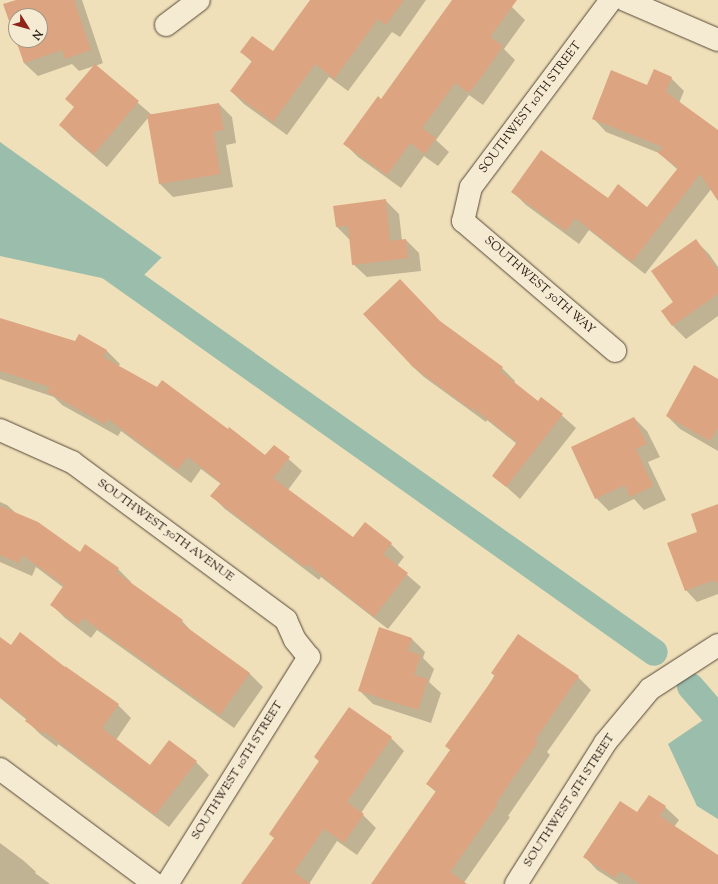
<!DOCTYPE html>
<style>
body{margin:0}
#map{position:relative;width:718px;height:884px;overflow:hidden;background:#efe0b9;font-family:"Sorts Mill Goudy",serif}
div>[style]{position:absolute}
.water>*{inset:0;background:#9abdac}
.shadow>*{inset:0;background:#0003}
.canal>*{height:27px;margin:-13.5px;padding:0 13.5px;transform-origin:13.5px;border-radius:13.5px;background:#9abdac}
.building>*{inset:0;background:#dda482}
.roads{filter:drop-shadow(0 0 1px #554638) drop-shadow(0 0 1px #554638)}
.minor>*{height:22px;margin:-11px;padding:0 11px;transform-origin:11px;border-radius:11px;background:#f5ebd2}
span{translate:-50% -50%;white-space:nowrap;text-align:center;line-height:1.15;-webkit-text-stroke:4px #f5ebd2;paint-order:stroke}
.street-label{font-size:12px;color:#22130d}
.north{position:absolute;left:8px;top:8px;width:40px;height:40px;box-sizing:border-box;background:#f5ebd2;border:1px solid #a19583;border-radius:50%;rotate:127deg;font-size:11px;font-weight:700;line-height:16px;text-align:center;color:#22130d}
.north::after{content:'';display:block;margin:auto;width:14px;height:18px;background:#8f2418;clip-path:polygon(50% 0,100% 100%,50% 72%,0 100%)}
</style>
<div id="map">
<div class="water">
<i style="clip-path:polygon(0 142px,161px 257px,162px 257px,134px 285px,0 256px)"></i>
<i style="clip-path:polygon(718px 710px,718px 819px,697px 806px,668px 744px)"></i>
</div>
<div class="shadow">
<i style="clip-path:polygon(19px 0,82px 0,103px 63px,95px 66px,152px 115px,219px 104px,232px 117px,236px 143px,226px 145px,233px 187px,173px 197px,160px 184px,148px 118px,107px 167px,73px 138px,60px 125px,75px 108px,94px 66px,79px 71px,72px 64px,38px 76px,24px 63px,17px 40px,40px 40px,40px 16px,16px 16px,16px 39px,4px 5px)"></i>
<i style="clip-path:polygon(312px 0,426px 0,400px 37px,392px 32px,348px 91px,329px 77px,287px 135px,244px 104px,231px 91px,252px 62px,242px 52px,273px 53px)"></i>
<i style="clip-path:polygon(453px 0,501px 0,512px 7px,525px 20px,504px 49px,515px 60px,483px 105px,469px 95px,436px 140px,449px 152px,438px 166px,424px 156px,401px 188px,358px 157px,345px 144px,382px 100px)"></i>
<i style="clip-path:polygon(671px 78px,684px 91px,679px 103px,718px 131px,718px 194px,712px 188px,645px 274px,589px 230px,579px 244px,526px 205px,513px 192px,608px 199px,647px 209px,678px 170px,659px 153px,606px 132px,593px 118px,648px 86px)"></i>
<i style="clip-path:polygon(385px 200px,399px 214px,402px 241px,406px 240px,419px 253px,421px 271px,367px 277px,353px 264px,350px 240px,337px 227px)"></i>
<i style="clip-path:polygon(696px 241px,709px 254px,718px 267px,718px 316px,686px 339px,673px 326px,663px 311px,675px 302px)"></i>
<i style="clip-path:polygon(0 319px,107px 351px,120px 364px,118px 367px,266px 456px,274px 446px,302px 471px,288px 490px,353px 538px,365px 523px,391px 544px,404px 557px,397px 566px,421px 587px,388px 629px,321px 577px,319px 580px,225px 509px,212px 496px,221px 484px,201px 469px,191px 483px,121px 431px,118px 436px,62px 405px,54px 397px,0 379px)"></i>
<i style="clip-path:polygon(442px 324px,502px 368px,515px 381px,514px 384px,538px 403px,542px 398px,576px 428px,520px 499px,493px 475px,517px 444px,487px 420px,486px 422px,424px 377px,410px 364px)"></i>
<i style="clip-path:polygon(718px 380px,718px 451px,680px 429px,667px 416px)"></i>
<i style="clip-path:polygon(634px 418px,647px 431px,660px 457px,648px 462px,666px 500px,644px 510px,634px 499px,609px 511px,596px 498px)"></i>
<i style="clip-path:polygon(0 502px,7px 505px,17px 514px,80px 553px,118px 569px,131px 582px,130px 584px,182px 621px,195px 635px,250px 674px,263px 687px,234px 728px,97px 630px,91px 638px,65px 618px,52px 605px,64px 588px,36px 567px,32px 576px,0 562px)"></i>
<i style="clip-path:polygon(718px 508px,718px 594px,697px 602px,686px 590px,698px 533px)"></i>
<i style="clip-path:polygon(380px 628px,412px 639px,425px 652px,423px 658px,434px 669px,429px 682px,441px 693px,431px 723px,373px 704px,360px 691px)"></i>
<i style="clip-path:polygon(518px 635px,578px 677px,591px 690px,547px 752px,550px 755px,508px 816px,510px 817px,463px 884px,376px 884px,436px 792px,427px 784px,451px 750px)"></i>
<i style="clip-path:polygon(0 638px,11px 647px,65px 668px,118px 705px,131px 718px,116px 740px,151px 766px,196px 762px,209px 775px,169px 827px,58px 744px,57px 747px,40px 734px,27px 721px,27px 720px,0 698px)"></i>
<i style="clip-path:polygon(391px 738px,404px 751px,361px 813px,376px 828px,357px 855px,337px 841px,309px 884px,243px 884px,275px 839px,320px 762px,315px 757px)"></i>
<i style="clip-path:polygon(649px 797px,665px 807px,679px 820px,674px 827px,718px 856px,718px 884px,619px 884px,597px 870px,584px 856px,638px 814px)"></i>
<i style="clip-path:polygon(0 843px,24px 861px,36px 872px,35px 873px,50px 884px,0 884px)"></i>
</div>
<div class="canal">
<i style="left:106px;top:264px;width:671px;rotate:35.3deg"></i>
<i style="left:690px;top:686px;width:43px;rotate:48.8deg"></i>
</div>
<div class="building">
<i style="clip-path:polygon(evenodd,16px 0,74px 0,91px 50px,65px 59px,62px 50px,24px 63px,3px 4px,16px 0,16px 16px,40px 16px,40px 40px,16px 40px,16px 16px)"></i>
<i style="clip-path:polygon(310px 0,404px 0,386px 25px,378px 19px,334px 79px,315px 64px,273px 122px,230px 91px,252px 61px,240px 52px,252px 36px,273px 51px)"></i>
<i style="clip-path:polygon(452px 0,517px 0,490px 37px,503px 46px,480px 79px,469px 93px,455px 83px,422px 128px,436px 138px,425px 154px,410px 143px,387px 175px,343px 144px,378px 96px,381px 99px)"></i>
<i style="clip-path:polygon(95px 64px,139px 101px,94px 154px,59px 125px,74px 107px,65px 99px)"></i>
<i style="clip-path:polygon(654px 69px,672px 77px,666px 92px,718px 130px,718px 201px,700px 174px,632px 262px,575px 218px,566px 231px,511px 192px,541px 150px,608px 198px,618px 184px,647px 207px,678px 168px,658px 153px,663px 147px,592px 119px,611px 70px,647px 85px)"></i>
<i style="clip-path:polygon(219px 103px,224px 130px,214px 132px,220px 174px,159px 184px,147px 115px)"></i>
<i style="clip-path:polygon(386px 199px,390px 241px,406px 239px,408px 258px,352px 265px,348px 226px,336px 227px,333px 206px)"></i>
<i style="clip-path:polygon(696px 239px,718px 271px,718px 294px,672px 326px,661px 311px,673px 302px,651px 271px)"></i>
<i style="clip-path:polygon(400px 279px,440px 321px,503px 367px,500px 371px,538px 401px,541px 397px,563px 414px,506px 487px,492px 476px,517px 442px,473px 408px,472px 410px,413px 367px,363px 314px)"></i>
<i style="clip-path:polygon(0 318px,75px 341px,79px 334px,107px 350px,103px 357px,157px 387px,162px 380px,228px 429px,229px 427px,265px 455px,274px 445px,290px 457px,273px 478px,353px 537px,365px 522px,392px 543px,383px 554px,408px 573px,374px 617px,307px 564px,305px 567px,210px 496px,221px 483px,188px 457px,177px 470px,108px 419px,105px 424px,47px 392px,50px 387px,0 371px)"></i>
<i style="clip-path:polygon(694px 365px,718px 379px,718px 428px,710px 441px,666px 416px)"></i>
<i style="clip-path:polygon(634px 417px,647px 444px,636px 449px,653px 486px,630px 497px,625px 485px,595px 499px,571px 447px)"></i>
<i style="clip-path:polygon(718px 504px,718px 582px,715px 583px,714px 580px,685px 591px,667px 543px,697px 532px,691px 514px)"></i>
<i style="clip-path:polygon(0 506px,38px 522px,80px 552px,85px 544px,119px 568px,116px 572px,183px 620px,181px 623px,250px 673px,220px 715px,83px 618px,78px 625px,50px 605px,64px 585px,22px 555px,19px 563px,0 555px)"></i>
<i style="clip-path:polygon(379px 627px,412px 638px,408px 651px,421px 655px,414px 675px,428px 679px,418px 710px,358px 691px)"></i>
<i style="clip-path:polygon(20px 632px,65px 667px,65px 666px,119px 704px,102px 728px,150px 765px,169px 740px,197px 761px,155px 815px,45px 732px,43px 734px,25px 721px,27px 718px,0 697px,0 637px,11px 645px)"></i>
<i style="clip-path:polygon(518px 634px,579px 676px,535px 740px,538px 742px,496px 803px,498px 804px,450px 872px,467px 884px,371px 884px,436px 791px,426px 784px,450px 750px,445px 746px,495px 676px,491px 673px)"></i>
<i style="clip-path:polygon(349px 707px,392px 737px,347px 802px,364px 814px,344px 843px,324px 829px,294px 872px,311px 884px,241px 884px,274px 838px,269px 834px,319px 761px,314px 757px)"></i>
<i style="clip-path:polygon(649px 795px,666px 806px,660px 816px,718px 855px,718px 884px,640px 884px,620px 871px,615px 878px,583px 857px,620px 801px,637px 812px)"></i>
</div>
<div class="roads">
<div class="minor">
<i style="left:611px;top:0;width:234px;rotate:126.8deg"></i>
<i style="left:471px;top:187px;width:35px;rotate:103deg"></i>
<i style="left:463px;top:221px;width:200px;rotate:40.5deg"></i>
<i style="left:625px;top:0;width:101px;rotate:23.3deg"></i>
<i style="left:166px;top:25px;width:41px;rotate:-37.1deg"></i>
<i style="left:0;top:430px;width:79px;rotate:24deg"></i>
<i style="left:72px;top:462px;width:266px;rotate:36.4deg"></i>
<i style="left:286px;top:620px;width:22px;rotate:66deg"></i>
<i style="left:295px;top:640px;width:22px;rotate:51deg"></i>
<i style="left:309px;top:657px;width:268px;rotate:122deg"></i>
<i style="left:0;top:769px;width:193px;rotate:36.6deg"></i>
<i style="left:516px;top:884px;width:167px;rotate:-57.7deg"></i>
<i style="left:605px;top:743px;width:70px;rotate:-50.2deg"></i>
<i style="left:650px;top:689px;width:81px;rotate:-32.9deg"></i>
</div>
</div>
<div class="street-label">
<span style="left:531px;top:108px;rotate:-53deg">SOUTHWEST 10TH STREET</span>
<span style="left:539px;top:286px;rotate:41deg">SOUTHWEST 50TH WAY</span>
<span style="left:165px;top:531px;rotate:36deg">SOUTHWEST 50TH AVENUE</span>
<span style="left:238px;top:771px;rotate:-58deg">SOUTHWEST 10TH STREET</span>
<span style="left:570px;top:801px;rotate:-57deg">SOUTHWEST 9TH STREET</span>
</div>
<div class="north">N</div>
</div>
